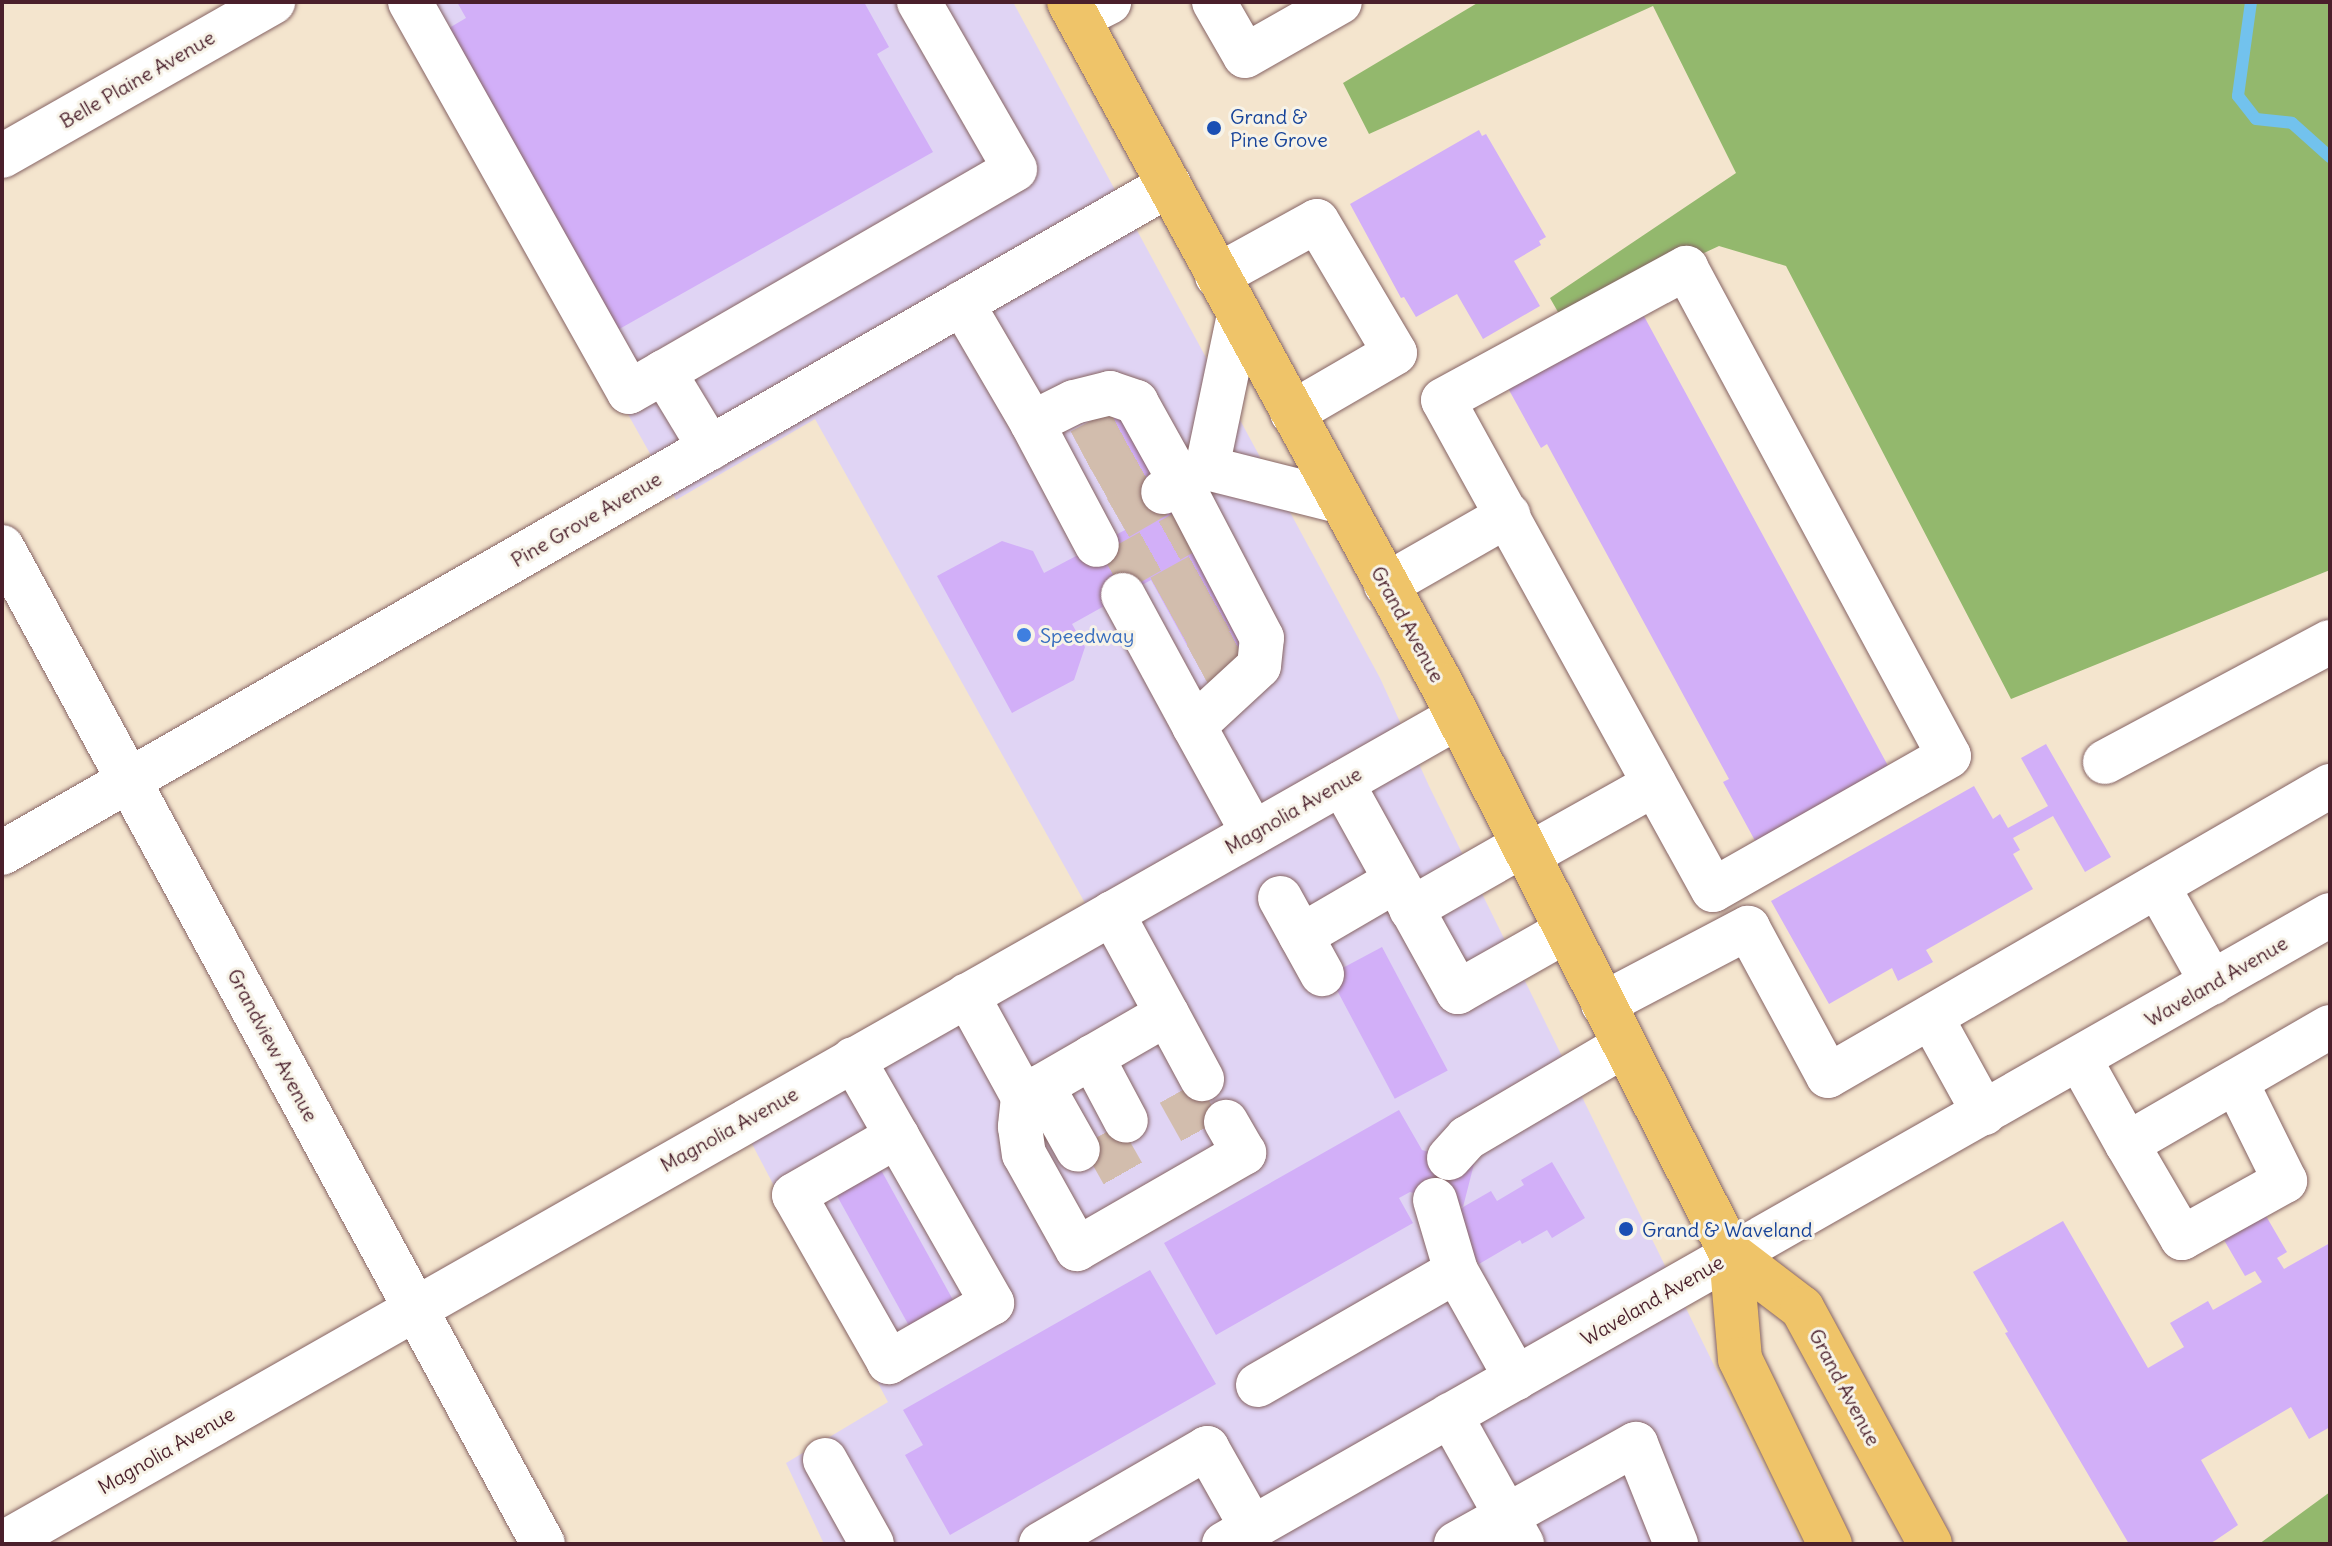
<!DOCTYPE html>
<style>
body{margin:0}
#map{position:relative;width:2332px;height:1546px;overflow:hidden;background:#f4e5ce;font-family:Delius,sans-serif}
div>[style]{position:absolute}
.built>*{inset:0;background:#e0d4f4}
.forest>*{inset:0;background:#93b86d}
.stream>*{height:12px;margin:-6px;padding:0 6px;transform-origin:6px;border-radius:6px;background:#72c2ed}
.building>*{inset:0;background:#d2aff8;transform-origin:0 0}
.minor-tunnel>*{height:44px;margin-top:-22px;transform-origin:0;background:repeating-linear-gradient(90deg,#d2bdad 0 44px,transparent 0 66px)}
.roads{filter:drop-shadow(0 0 2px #866464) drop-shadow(0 0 2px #866464)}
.minor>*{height:44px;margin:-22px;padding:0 22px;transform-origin:22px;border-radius:22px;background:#fff}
.major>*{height:44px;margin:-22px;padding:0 22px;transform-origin:22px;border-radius:22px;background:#efc469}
.dots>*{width:22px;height:22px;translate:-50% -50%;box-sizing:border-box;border:4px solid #f7f3e8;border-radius:50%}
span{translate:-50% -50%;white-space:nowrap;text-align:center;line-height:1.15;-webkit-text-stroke:6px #f7f3e8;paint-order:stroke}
.street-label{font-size:20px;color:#4a1f2b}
.transit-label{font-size:20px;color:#164399}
.left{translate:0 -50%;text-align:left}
.shop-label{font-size:20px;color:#366cbe}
.frame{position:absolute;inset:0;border:4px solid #4a1f2b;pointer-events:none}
</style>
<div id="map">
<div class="built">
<i style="clip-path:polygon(397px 2px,1013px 2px,1380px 678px,1429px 786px,1802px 1544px,824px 1544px,786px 1463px,888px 1402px,733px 1108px,1085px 903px,815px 419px,676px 500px)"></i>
</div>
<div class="forest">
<i style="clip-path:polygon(1479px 2px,2330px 2px,2330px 570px,2011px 699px,1786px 266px,1719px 246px,1562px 319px,1550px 298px,1736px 173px,1653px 6px,1369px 134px,1343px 83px)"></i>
<i style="clip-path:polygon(2330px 1492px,2330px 1544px,2259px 1544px)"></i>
</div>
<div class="stream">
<i style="left:2251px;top:2px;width:95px;rotate:97.9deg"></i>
<i style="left:2238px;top:96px;width:29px;rotate:52deg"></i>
<i style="left:2256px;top:119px;width:36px;rotate:6deg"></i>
<i style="left:2292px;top:123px;width:51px;rotate:41.8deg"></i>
</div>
<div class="building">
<i style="clip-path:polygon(457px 2px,864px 2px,889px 47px,877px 54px,933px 152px,614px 332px,444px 31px,466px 18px)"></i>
<i style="clip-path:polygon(1479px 130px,1482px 136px,1486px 134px,1546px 237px,1539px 241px,1541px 245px,1514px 261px,1540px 306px,1483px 339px,1457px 294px,1416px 317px,1404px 297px,1401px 298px,1350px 204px)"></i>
<i style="clip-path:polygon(1639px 307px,1893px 775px,1759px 848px,1723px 782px,1729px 779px,1547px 444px,1541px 448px,1504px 381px)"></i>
<i style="clip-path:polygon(1120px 411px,1246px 644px,1200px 669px,1151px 580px,1072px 624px,1085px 647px,1074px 680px,1012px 713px,937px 576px,1002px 541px,1033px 551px,1044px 573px,1125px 530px,1074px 436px)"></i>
<i style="clip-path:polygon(2046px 744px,2111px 857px,2085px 872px,2053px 816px,2013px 838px,2020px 850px,2013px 854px,2033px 889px,1926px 950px,1933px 962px,1898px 981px,1892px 968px,1829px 1004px,1771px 901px,1974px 786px,1993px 819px,2000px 814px,2008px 828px,2048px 806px,2021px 758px)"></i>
<i style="left:1382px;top:947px;width:140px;height:60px;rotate:62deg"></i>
<i style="clip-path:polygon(1399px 1110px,1422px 1150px,1474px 1164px,1463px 1207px,1410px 1192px,1399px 1198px,1413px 1223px,1216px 1335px,1164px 1243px)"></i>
<i style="clip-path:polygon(1552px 1162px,1585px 1218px,1552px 1238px,1547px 1230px,1522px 1244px,1520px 1240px,1479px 1264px,1451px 1214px,1491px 1191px,1497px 1201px,1524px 1185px,1521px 1180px)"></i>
<i style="left:881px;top:1170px;width:162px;height:51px;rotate:61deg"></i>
<i style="clip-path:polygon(2266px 1216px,2287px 1252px,2277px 1258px,2284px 1269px,2330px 1243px,2330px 1427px,2309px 1439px,2291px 1407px,2201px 1460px,2238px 1525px,2216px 1540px,2209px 1544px,2129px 1544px,2005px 1333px,2008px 1332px,1973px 1272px,2063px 1221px,2148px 1368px,2184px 1347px,2170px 1323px,2208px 1301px,2213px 1310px,2262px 1282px,2255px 1271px,2245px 1276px,2224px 1240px)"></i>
<i style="clip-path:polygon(1150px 1270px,1216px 1384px,950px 1535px,905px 1455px,923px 1445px,903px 1410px)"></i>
</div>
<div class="minor-tunnel">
<i style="left:1081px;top:451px;width:53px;rotate:-28deg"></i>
<i style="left:1097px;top:480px;width:53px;rotate:-29.5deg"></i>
<i style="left:1118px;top:518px;width:52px;rotate:-30deg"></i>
<i style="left:1112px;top:573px;width:84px;rotate:-29.3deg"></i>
<i style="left:1161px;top:597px;width:51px;rotate:-29.1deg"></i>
<i style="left:1181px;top:633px;width:51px;rotate:-29.1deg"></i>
<i style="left:1197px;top:664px;width:52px;rotate:-28.5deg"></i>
<i style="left:1179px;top:1092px;width:49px;rotate:60.8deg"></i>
<i style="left:1101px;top:1135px;width:51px;rotate:60.4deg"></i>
</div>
<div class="roads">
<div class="minor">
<i style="left:410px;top:2px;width:447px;rotate:60.7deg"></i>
<i style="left:629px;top:392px;width:40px;rotate:-29.7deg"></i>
<i style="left:1214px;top:2px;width:62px;rotate:60.1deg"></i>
<i style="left:1245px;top:56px;width:109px;rotate:-29.6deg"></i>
<i style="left:1078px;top:18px;width:35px;rotate:-27deg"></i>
<i style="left:2px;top:156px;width:312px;rotate:-29.6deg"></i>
<i style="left:1686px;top:268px;width:554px;rotate:61.68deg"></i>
<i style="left:1949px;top:756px;width:271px;rotate:150.4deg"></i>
<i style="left:1713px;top:890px;width:559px;rotate:-118.86deg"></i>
<i style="left:1443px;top:400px;width:277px;rotate:-28.5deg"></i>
<i style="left:1217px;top:276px;width:114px;rotate:-28.8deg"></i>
<i style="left:1317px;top:221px;width:153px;rotate:59.4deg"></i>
<i style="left:1395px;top:353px;width:119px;rotate:149.8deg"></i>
<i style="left:962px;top:303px;width:139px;rotate:59.7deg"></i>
<i style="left:1032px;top:423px;width:47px;rotate:-26.6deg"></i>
<i style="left:1074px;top:402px;width:37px;rotate:-14deg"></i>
<i style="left:1110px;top:393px;width:28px;rotate:19deg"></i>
<i style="left:1136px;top:402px;width:93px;rotate:60.9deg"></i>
<i style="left:1181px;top:483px;width:20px;rotate:153deg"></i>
<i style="left:1032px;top:423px;width:138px;rotate:62deg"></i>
<i style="left:710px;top:448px;width:89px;rotate:-121.2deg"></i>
<i style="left:664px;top:372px;width:405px;rotate:-30deg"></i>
<i style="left:1015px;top:169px;width:193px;rotate:-119.9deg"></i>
<i style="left:1207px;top:468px;width:156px;rotate:-78.2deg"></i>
<i style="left:2px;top:547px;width:1134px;rotate:61.51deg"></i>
<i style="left:1386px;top:585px;width:141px;rotate:-29.8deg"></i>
<i style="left:1123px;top:595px;width:149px;rotate:61.5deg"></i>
<i style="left:2105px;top:762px;width:255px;rotate:-28.1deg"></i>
<i style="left:1342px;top:783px;width:239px;rotate:61deg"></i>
<i style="left:1458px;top:992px;width:124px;rotate:-29.5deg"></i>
<i style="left:1253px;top:833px;width:122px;rotate:-118.9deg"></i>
<i style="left:1194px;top:726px;width:88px;rotate:-42.7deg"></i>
<i style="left:1259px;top:666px;width:28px;rotate:-84deg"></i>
<i style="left:1262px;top:638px;width:175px;rotate:-117.6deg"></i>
<i style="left:1181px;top:483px;width:30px;rotate:-30deg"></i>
<i style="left:1207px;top:468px;width:139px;rotate:14.1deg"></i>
<i style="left:2px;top:853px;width:1345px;rotate:-29.79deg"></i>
<i style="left:1528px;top:855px;width:145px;rotate:-29.2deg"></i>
<i style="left:2158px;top:887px;width:110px;rotate:60.6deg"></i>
<i style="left:1280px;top:898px;width:87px;rotate:61.1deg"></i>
<i style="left:1411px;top:909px;width:129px;rotate:-29.7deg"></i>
<i style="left:1301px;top:936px;width:109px;rotate:-30.3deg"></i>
<i style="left:967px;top:995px;width:116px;rotate:61.2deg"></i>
<i style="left:1023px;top:1097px;width:30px;rotate:96deg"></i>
<i style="left:1020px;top:1127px;width:27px;rotate:82deg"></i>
<i style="left:1024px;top:1154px;width:109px;rotate:60.8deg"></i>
<i style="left:1077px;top:1249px;width:193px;rotate:-29.9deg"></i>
<i style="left:1244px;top:1153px;width:36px;rotate:-120deg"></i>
<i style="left:1603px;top:1004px;width:164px;rotate:-27.7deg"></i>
<i style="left:1748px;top:928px;width:168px;rotate:61.6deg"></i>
<i style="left:1828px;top:1076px;width:580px;rotate:-30.01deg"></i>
<i style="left:1167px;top:1014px;width:74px;rotate:61.7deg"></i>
<i style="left:1931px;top:1017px;width:110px;rotate:61.1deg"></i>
<i style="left:1092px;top:1057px;width:72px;rotate:62deg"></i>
<i style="left:853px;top:1059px;width:281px;rotate:60.3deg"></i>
<i style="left:992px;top:1303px;width:119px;rotate:150.2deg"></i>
<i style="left:889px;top:1362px;width:192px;rotate:-119.6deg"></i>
<i style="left:794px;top:1195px;width:119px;rotate:-29.8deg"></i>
<i style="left:2080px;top:1060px;width:96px;rotate:60.8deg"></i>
<i style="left:2127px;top:1144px;width:234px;rotate:-30deg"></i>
<i style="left:1042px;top:1086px;width:73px;rotate:60.6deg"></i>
<i style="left:1023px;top:1097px;width:166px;rotate:-30deg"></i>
<i style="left:1167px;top:1014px;width:115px;rotate:-118.6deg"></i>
<i style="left:2127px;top:1144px;width:109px;rotate:59.7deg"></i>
<i style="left:2182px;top:1238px;width:118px;rotate:-29deg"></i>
<i style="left:2285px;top:1181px;width:110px;rotate:-116.3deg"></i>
<i style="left:1449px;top:1158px;width:27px;rotate:-48deg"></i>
<i style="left:1467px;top:1138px;width:183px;rotate:-30.5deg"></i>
<i style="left:1435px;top:1200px;width:74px;rotate:73.5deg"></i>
<i style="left:1258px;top:1385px;width:228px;rotate:-29.9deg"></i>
<i style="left:1456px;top:1271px;width:123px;rotate:60.7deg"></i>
<i style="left:1450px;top:1415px;width:148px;rotate:60.8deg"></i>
<i style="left:825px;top:1460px;width:96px;rotate:60.8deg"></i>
<i style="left:2px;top:1544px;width:1674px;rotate:-29.6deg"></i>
<i style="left:1041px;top:1544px;width:192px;rotate:-30deg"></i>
<i style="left:1207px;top:1448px;width:92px;rotate:60.6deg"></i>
<i style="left:1224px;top:1544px;width:1272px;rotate:-29.63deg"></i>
<i style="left:1456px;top:1544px;width:206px;rotate:-29.1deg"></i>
<i style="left:1636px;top:1444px;width:108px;rotate:68.2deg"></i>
</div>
<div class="major">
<i style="left:1069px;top:2px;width:778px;rotate:61.36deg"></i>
<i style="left:1442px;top:685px;width:638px;rotate:63.07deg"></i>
<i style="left:1731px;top:1254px;width:105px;rotate:85.1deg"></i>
<i style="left:1740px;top:1359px;width:206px;rotate:64.1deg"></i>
<i style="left:1731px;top:1254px;width:89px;rotate:37.3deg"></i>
<i style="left:1802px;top:1308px;width:268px;rotate:61.5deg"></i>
</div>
</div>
<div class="dots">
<i style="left:1214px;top:128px;background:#1a4fb4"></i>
<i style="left:1024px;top:635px;background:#3f7fe0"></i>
<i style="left:1626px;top:1229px;background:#1a4fb4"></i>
</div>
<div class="street-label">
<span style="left:137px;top:79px;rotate:-30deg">Belle Plaine Avenue</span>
<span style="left:586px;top:519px;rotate:-30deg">Pine Grove Avenue</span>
<span style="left:1408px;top:624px;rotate:61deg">Grand Avenue</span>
<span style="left:1293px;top:810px;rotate:-30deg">Magnolia Avenue</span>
<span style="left:2216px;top:981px;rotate:-30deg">Waveland Avenue</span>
<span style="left:273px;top:1045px;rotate:62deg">Grandview Avenue</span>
<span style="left:729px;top:1129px;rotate:-29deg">Magnolia Avenue</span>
<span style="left:1652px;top:1300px;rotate:-30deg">Waveland Avenue</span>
<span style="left:1845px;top:1387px;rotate:62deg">Grand Avenue</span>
<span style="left:166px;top:1450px;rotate:-30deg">Magnolia Avenue</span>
</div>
<div class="transit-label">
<span class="left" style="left:1230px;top:128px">Grand &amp;<br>Pine Grove</span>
<span class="left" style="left:1642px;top:1229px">Grand &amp; Waveland</span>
</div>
<div class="shop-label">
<span class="left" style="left:1040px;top:635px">Speedway</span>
</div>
<div class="frame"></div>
</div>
